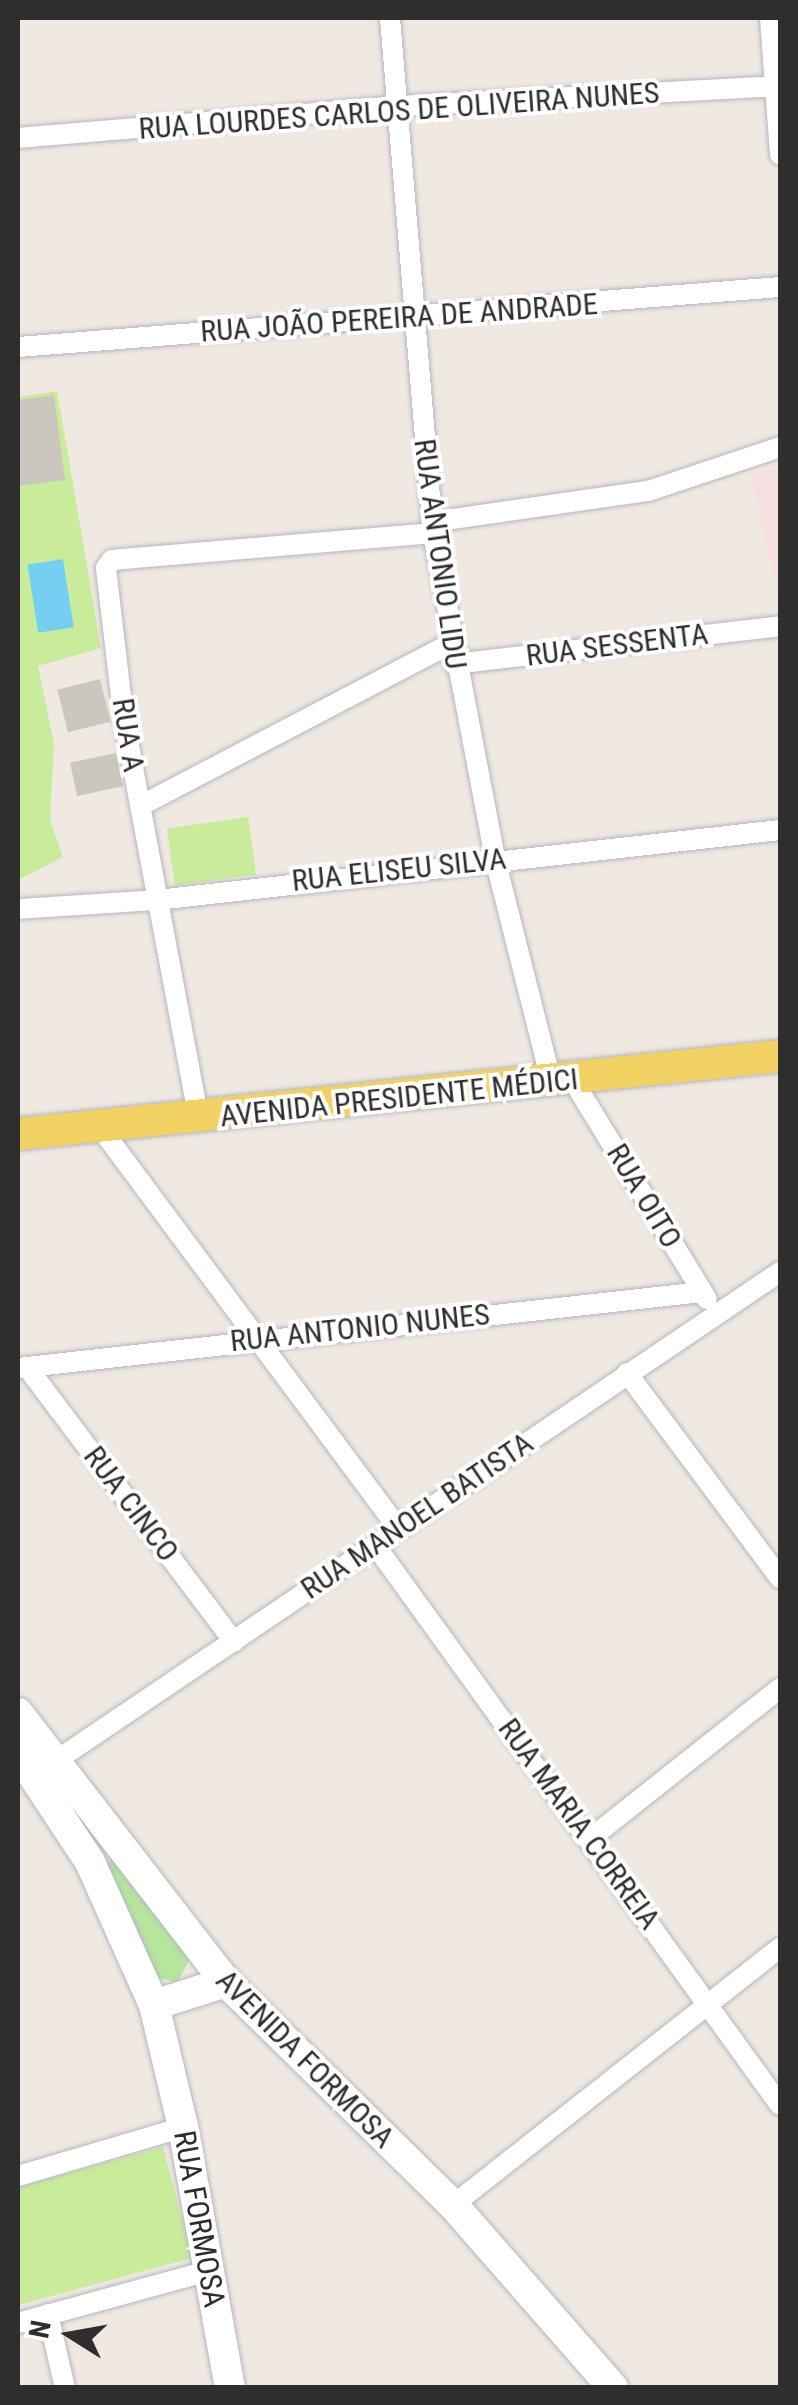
<!DOCTYPE html>
<meta charset="utf-8">
<style>
body{margin:0}
#map{position:relative;width:798px;height:2405px;overflow:hidden;background:#efe9e1;font-family:"Roboto Condensed",sans-serif}
div>[style]{position:absolute}
.medical>*{inset:0;background:#f5dfe0}
.green>*{inset:0;background:#b6e59e}
.pitch>*{inset:0;background:#c9ec9a;transform-origin:0 0}
.water>*{inset:0;background:#75cff0;transform-origin:0 0}
.building>*{inset:0;background:#cbc7bf;transform-origin:0 0}
.roads{filter:drop-shadow(0 0 2px #b4b7c1) drop-shadow(0 0 2px #b4b7c1)}
.minor>*{height:20px;margin:-10px;padding:0 10px;transform-origin:10px;border-radius:10px;background:#fff}
.secondary>*{height:30px;margin:-15px;padding:0 15px;transform-origin:15px;border-radius:15px;background:#fff}
.primary>*{height:32px;margin:-16px;padding:0 16px;transform-origin:16px;border-radius:16px;background:#f2d163}
span{translate:-50% -50%;white-space:nowrap;text-align:center;line-height:1.15;-webkit-text-stroke:8px #fff;paint-order:stroke}
.street-label{font-size:30px;color:#2e2e2e}
.frame{position:absolute;inset:0;border:20px solid #2e2e2e;pointer-events:none}
.north{position:absolute;left:20px;top:2285px;width:100px;height:100px;-webkit-text-stroke:8px #fff;paint-order:stroke;rotate:281deg;font-size:28px;font-weight:700;line-height:40px;text-align:center;color:#2e2e2e}
.north::after{content:'';display:block;margin:auto;width:35px;height:45px;background:#2e2e2e;clip-path:polygon(50% 0,100% 100%,50% 72%,0 100%)}
</style>
<div id="map">
<div class="medical">
<i style="clip-path:polygon(780px 466px,780px 604px,751px 476px)"></i>
</div>
<div class="green">
<i style="clip-path:polygon(115px 1858px,190px 1958px,178px 1982px,153px 1977px,104px 1864px)"></i>
</div>
<div class="pitch">
<i style="clip-path:polygon(57px 391px,101px 648px,38px 666px,54px 744px,50px 820px,63px 857px,18px 880px,18px 397px)"></i>
<i style="left:248px;top:817px;width:58px;height:82px;rotate:82deg"></i>
<i style="clip-path:polygon(163px 2147px,192px 2258px,18px 2305px,18px 2187px)"></i>
</div>
<div class="water">
<i style="left:63px;top:559px;width:69px;height:36px;rotate:81deg"></i>
</div>
<div class="building">
<i style="clip-path:polygon(54px 395px,65px 480px,18px 486px,18px 400px)"></i>
<i style="left:100px;top:679px;width:44px;height:44px;rotate:76deg"></i>
<i style="left:116px;top:753px;width:34px;height:47px;rotate:78deg"></i>
</div>
<div class="roads">
<div class="minor">
<i style="left:390px;top:18px;width:517px;rotate:85.23deg"></i>
<i style="left:433px;top:533px;width:332px;rotate:79.2deg"></i>
<i style="left:495px;top:859px;width:229px;rotate:75.8deg"></i>
<i style="left:770px;top:18px;width:137px;rotate:85.8deg"></i>
<i style="left:18px;top:138px;width:382px;rotate:-4.8deg"></i>
<i style="left:399px;top:106px;width:382px;rotate:-3deg"></i>
<i style="left:18px;top:347px;width:764px;rotate:-4.5deg"></i>
<i style="left:432px;top:522px;width:218px;rotate:-8.2deg"></i>
<i style="left:648px;top:491px;width:139px;rotate:-18.4deg"></i>
<i style="left:454px;top:664px;width:328px;rotate:-6.6deg"></i>
<i style="left:140px;top:806px;width:350px;rotate:-27.6deg"></i>
<i style="left:18px;top:909px;width:139px;rotate:-3.7deg"></i>
<i style="left:157px;top:900px;width:627px;rotate:-6.41deg"></i>
<i style="left:572px;top:1079px;width:258px;rotate:58.5deg"></i>
<i style="left:199px;top:1120px;width:414px;rotate:-100.6deg"></i>
<i style="left:123px;top:713px;width:146px;rotate:-96.7deg"></i>
<i style="left:106px;top:568px;width:10px;rotate:-53deg"></i>
<i style="left:112px;top:560px;width:322px;rotate:-4.8deg"></i>
<i style="left:99px;top:1126px;width:501px;rotate:53.36deg"></i>
<i style="left:27px;top:1367px;width:344px;rotate:53deg"></i>
<i style="left:18px;top:1368px;width:688px;rotate:-6.34deg"></i>
<i style="left:627px;top:1373px;width:256px;rotate:53.3deg"></i>
<i style="left:375px;top:1545px;width:691px;rotate:54.13deg"></i>
<i style="left:54px;top:1762px;width:876px;rotate:-34.02deg"></i>
<i style="left:591px;top:1838px;width:241px;rotate:-38.4deg"></i>
<i style="left:18px;top:2176px;width:172px;rotate:-16.5deg"></i>
<i style="left:453px;top:2205px;width:416px;rotate:-38.2deg"></i>
<i style="left:48px;top:2314px;width:76px;rotate:77.1deg"></i>
<i style="left:18px;top:2323px;width:197px;rotate:-15.3deg"></i>
</div>
<div class="secondary">
<i style="left:18px;top:1713px;width:340px;rotate:52.3deg"></i>
<i style="left:226px;top:1982px;width:318px;rotate:44.5deg"></i>
<i style="left:453px;top:2205px;width:243px;rotate:48.8deg"></i>
<i style="left:18px;top:1753px;width:131px;rotate:56.6deg"></i>
<i style="left:90px;top:1862px;width:157px;rotate:65.9deg"></i>
<i style="left:154px;top:2005px;width:125px;rotate:76.6deg"></i>
<i style="left:183px;top:2127px;width:265px;rotate:79.8deg"></i>
<i style="left:154px;top:2005px;width:76px;rotate:-17.7deg"></i>
</div>
<div class="primary">
<i style="left:18px;top:1134px;width:766px;rotate:-5.84deg"></i>
</div>
</div>
<div class="street-label">
<span style="left:399px;top:111px;rotate:-4deg">RUA LOURDES CARLOS DE OLIVEIRA NUNES</span>
<span style="left:399px;top:318px;rotate:-4deg">RUA JOÃO PEREIRA DE ANDRADE</span>
<span style="left:440px;top:554px;rotate:82deg">RUA ANTONIO LIDU</span>
<span style="left:617px;top:645px;rotate:-7deg">RUA SESSENTA</span>
<span style="left:128px;top:735px;rotate:81deg">RUA A</span>
<span style="left:399px;top:870px;rotate:-6deg">RUA ELISEU SILVA</span>
<span style="left:399px;top:1098px;rotate:-6deg">AVENIDA PRESIDENTE MÉDICI</span>
<span style="left:644px;top:1196px;rotate:59deg">RUA OITO</span>
<span style="left:360px;top:1328px;rotate:-6deg">RUA ANTONIO NUNES</span>
<span style="left:131px;top:1504px;rotate:53deg">RUA CINCO</span>
<span style="left:417px;top:1516px;rotate:-34deg">RUA MANOEL BATISTA</span>
<span style="left:579px;top:1824px;rotate:54deg">RUA MARIA CORREIA</span>
<span style="left:305px;top:2059px;rotate:45deg">AVENIDA FORMOSA</span>
<span style="left:199px;top:2219px;rotate:80deg">RUA FORMOSA</span>
</div>
<div class="frame"></div>
<div class="north">N</div>
</div>
